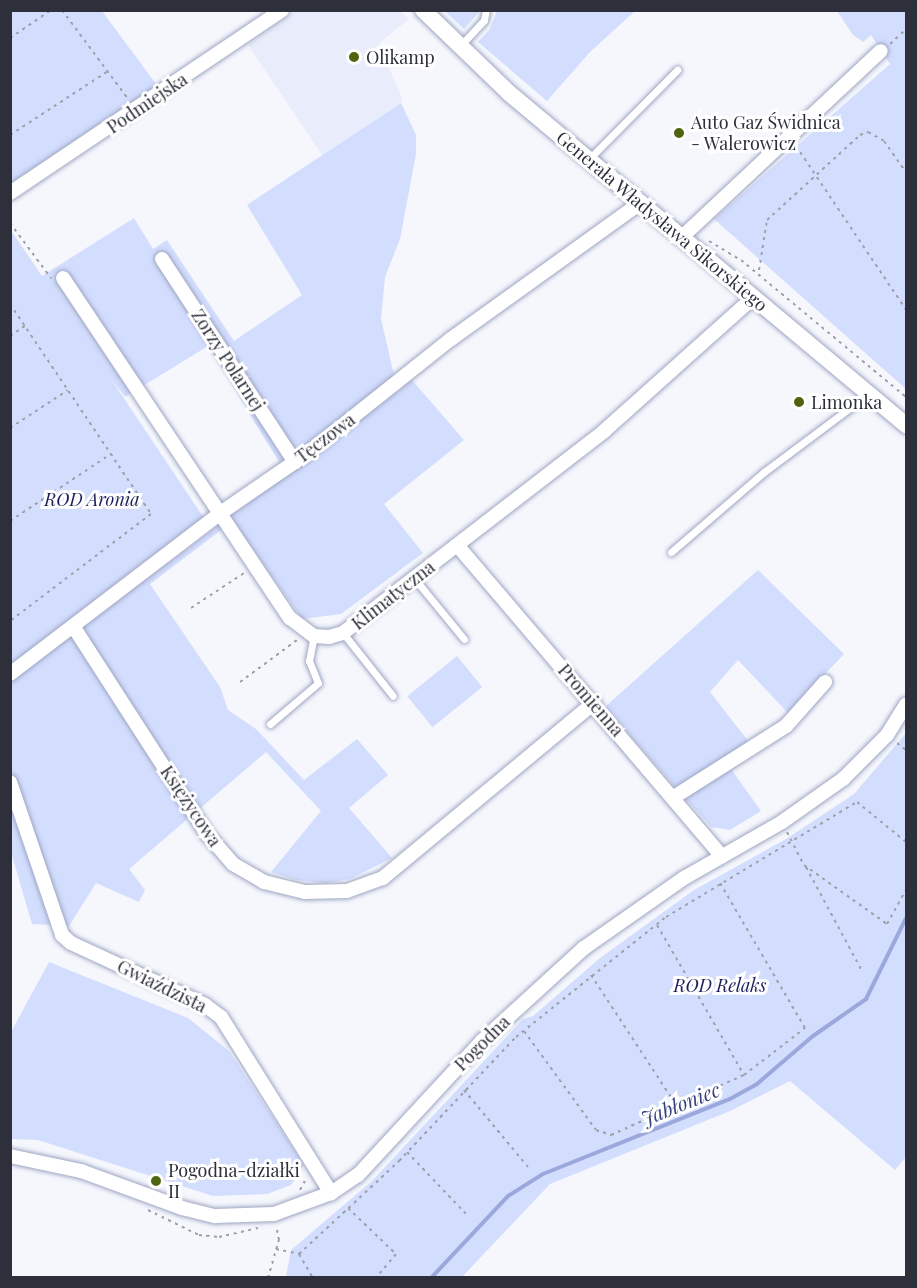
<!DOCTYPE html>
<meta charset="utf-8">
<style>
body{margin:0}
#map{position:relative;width:917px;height:1288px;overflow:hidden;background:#f5f7fd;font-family:"Playfair Display",serif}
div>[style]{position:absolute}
.built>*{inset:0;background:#e8ecfb}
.green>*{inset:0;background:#d3ddfe;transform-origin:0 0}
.stream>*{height:4px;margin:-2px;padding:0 2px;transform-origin:2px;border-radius:2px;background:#9ba8db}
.path>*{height:2px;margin-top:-1px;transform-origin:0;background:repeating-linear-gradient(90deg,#9ea0a9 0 3px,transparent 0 7.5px)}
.roads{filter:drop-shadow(0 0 2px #9ea6c2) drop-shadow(0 0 2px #9ea6c2)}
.service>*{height:7px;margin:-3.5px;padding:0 3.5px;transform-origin:3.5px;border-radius:3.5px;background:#fff}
.minor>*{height:14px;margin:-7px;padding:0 7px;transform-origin:7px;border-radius:7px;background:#fff}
.tertiary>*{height:16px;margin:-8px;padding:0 8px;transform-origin:8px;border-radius:8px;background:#fff}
.dots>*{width:16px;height:16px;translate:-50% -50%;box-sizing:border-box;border:3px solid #fff;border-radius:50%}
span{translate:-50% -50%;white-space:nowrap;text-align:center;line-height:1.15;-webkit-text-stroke:6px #fff;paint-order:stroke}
.poi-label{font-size:18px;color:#2d303b}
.left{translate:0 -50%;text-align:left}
.street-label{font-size:18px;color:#2d303b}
.park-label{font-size:18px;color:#1b205b;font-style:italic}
.water-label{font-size:20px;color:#36417f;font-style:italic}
.frame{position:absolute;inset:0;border:12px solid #2d303b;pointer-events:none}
</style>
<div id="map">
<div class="built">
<i style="clip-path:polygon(296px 11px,400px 11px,409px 19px,379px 43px,403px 101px,322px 155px,248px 45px)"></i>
</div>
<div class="green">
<i style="clip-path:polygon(11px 11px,102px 11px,159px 88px,11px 184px)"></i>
<i style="clip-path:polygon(445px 11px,480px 11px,464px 29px)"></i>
<i style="clip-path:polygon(497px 11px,497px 10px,635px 11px,590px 52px,547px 101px,478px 42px,490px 29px)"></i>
<i style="clip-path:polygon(837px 11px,906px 11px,906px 389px,714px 219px,890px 64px,871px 35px,863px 42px,853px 35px)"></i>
<i style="clip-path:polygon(401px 103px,416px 135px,416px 154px,400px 239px,385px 277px,381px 319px,394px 375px,390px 382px,281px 465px,208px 346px,125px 397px,111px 379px,204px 518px,11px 664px,10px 229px,42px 276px,134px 218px,153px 249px,167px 240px,234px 341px,302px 295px,247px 205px)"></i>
<i style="clip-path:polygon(412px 380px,464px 440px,384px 504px,423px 553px,341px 614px,302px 619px,233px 521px,150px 584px,220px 687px,228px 710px,256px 729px,304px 780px,357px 739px,388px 775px,349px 808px,392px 858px,350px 879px,326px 883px,296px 880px,271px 872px,321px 811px,266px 752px,129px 869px,145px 890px,139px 902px,96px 883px,69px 926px,32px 924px,11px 852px,10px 676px,175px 558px)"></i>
<i style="clip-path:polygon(758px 570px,844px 654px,788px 713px,738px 660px,710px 692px,749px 742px,676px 788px,605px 707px)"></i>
<i style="left:457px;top:656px;width:40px;height:64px;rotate:51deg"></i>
<i style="clip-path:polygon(906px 733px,906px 1157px,895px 1170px,790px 1081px,730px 1111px,550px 1184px,462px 1277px,286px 1277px,291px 1250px,372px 1181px,523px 1019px,533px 1016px,600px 958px,694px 890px,786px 839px,854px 794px)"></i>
<i style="clip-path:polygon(731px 769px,761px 811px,730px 830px,711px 827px,684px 797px)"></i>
<i style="clip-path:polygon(49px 962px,188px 1018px,229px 1051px,304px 1165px,291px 1185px,267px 1194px,213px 1196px,38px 1140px,11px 1139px,11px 1032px)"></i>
</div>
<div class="stream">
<i style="left:431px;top:1278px;width:112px;rotate:-46.8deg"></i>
<i style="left:508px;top:1196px;width:41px;rotate:-32.2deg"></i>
<i style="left:543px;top:1174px;width:201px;rotate:-21.9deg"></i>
<i style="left:730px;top:1099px;width:31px;rotate:-29deg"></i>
<i style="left:757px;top:1084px;width:74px;rotate:-40.6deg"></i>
<i style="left:813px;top:1036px;width:65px;rotate:-34.9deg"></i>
<i style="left:866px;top:999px;width:90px;rotate:-63.7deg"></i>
</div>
<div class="path">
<i style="left:62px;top:10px;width:111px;rotate:53.4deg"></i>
<i style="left:10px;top:38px;width:50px;rotate:-34.3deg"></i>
<i style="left:890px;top:44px;width:22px;rotate:-43deg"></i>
<i style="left:10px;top:135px;width:117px;rotate:-33.1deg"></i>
<i style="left:796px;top:146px;width:197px;rotate:56.1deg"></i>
<i style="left:10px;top:223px;width:69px;rotate:53.3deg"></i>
<i style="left:709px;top:241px;width:37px;rotate:31deg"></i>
<i style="left:741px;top:260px;width:214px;rotate:39.7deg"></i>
<i style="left:759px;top:270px;width:51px;rotate:-80.9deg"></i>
<i style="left:767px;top:220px;width:126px;rotate:-42.4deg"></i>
<i style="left:860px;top:135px;width:9px;rotate:-21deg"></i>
<i style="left:868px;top:132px;width:18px;rotate:29deg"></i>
<i style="left:884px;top:141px;width:39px;rotate:55deg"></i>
<i style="left:10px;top:304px;width:253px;rotate:56.1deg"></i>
<i style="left:151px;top:514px;width:177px;rotate:142.8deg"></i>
<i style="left:10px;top:336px;width:18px;rotate:-34deg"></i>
<i style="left:10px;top:428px;width:69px;rotate:-33.2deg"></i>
<i style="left:10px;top:521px;width:121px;rotate:-33.6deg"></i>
<i style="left:191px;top:608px;width:64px;rotate:-33.4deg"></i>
<i style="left:240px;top:682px;width:71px;rotate:-36.4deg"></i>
<i style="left:897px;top:743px;width:11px;rotate:38deg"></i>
<i style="left:787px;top:832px;width:37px;rotate:63deg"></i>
<i style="left:804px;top:865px;width:102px;rotate:35.4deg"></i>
<i style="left:887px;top:924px;width:39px;rotate:-61deg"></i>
<i style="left:806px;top:867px;width:116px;rotate:61.7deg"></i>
<i style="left:657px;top:925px;width:173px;rotate:59.9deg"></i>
<i style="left:591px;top:975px;width:155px;rotate:56.8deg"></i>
<i style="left:524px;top:1031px;width:122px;rotate:54deg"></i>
<i style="left:596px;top:1130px;width:16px;rotate:18deg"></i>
<i style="left:611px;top:1135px;width:146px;rotate:-24.3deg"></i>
<i style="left:744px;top:1075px;width:77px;rotate:-37.6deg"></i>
<i style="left:805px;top:1028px;width:168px;rotate:-120.4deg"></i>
<i style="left:464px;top:1090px;width:100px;rotate:50.3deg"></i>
<i style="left:407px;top:1152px;width:90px;rotate:46.4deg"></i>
<i style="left:300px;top:1190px;width:15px;rotate:-62deg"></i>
<i style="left:348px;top:1208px;width:66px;rotate:43.8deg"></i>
<i style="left:396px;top:1254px;width:31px;rotate:130deg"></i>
<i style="left:148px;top:1210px;width:57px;rotate:26.1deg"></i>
<i style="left:199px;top:1235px;width:20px;rotate:6deg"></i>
<i style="left:219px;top:1237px;width:40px;rotate:-13deg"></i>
<i style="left:276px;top:1249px;width:24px;rotate:12deg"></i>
<i style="left:299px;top:1254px;width:137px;rotate:-42.9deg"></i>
<i style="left:399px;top:1161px;width:170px;rotate:-46.7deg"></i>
<i style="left:516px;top:1037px;width:192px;rotate:-38.7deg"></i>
<i style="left:666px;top:917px;width:223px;rotate:-31.1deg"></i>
<i style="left:857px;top:802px;width:63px;rotate:39.2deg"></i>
<i style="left:299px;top:1254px;width:28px;rotate:60deg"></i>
<i style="left:268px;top:1278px;width:40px;rotate:-74deg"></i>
<i style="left:279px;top:1240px;width:15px;rotate:-101deg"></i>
</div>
<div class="roads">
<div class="service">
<i style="left:460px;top:46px;width:35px;rotate:-47deg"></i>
<i style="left:484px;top:20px;width:10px;rotate:-79deg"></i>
<i style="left:588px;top:160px;width:127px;rotate:-45.3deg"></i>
<i style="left:671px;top:552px;width:123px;rotate:-40.7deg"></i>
<i style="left:764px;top:472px;width:129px;rotate:-36.8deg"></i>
<i style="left:414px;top:578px;width:79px;rotate:50.7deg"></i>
<i style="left:343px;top:633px;width:80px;rotate:51.6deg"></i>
<i style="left:270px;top:724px;width:63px;rotate:-40.5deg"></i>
<i style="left:318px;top:683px;width:24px;rotate:-112deg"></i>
<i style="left:309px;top:661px;width:25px;rotate:-79deg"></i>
</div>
<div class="minor">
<i style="left:10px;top:193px;width:328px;rotate:-33.9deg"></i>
<i style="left:682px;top:237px;width:272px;rotate:-43.1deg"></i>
<i style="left:162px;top:259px;width:243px;rotate:56.8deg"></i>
<i style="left:63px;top:278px;width:409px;rotate:56.3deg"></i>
<i style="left:290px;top:618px;width:30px;rotate:37deg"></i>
<i style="left:314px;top:636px;width:15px;rotate:4deg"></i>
<i style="left:329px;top:637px;width:15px;rotate:-16deg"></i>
<i style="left:343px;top:633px;width:330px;rotate:-37.7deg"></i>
<i style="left:604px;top:431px;width:201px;rotate:-41.8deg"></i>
<i style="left:457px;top:545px;width:409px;rotate:49.6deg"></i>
<i style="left:73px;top:626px;width:247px;rotate:57.2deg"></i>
<i style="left:207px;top:834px;width:40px;rotate:49deg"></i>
<i style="left:233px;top:864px;width:36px;rotate:30deg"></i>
<i style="left:264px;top:882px;width:42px;rotate:13.7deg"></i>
<i style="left:305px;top:892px;width:42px;rotate:-1.4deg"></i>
<i style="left:347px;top:891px;width:38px;rotate:-20deg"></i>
<i style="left:383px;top:878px;width:274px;rotate:-39.7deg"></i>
<i style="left:10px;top:674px;width:263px;rotate:-37.4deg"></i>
<i style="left:219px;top:514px;width:104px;rotate:-34.5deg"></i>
<i style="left:305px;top:455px;width:186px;rotate:-38.5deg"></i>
<i style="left:451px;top:339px;width:233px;rotate:-35.7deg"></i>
<i style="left:10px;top:782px;width:162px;rotate:71.2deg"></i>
<i style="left:62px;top:935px;width:12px;rotate:42deg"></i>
<i style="left:71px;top:943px;width:148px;rotate:24.8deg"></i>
<i style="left:205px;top:1005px;width:20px;rotate:37deg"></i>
<i style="left:221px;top:1017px;width:208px;rotate:58deg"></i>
<i style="left:674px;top:797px;width:133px;rotate:-32.4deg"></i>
<i style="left:786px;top:726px;width:59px;rotate:-48.4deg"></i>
<i style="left:10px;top:1156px;width:73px;rotate:11.9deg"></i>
<i style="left:81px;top:1171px;width:108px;rotate:20.1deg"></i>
<i style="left:182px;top:1208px;width:34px;rotate:14deg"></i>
<i style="left:215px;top:1216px;width:59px;rotate:-1.9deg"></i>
<i style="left:274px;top:1214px;width:61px;rotate:-20.2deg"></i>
<i style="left:331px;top:1193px;width:32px;rotate:-34deg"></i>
<i style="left:358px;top:1175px;width:183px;rotate:-47.2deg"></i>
<i style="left:482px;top:1041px;width:138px;rotate:-42.4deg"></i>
<i style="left:584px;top:948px;width:122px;rotate:-35deg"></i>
<i style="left:684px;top:878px;width:113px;rotate:-29.7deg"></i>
<i style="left:782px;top:822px;width:75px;rotate:-35.2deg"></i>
<i style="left:843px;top:779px;width:62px;rotate:-45deg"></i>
<i style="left:887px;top:735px;width:36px;rotate:-58deg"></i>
</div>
<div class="tertiary">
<i style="left:423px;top:10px;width:120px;rotate:44deg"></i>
<i style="left:509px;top:93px;width:518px;rotate:39.9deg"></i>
</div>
</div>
<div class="dots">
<i style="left:354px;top:57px;background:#4f640f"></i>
<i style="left:679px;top:133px;background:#4f640f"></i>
<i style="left:799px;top:402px;background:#4f640f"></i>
<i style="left:156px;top:1181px;background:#4f640f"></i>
</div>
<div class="poi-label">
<span class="left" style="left:366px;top:57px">Olikamp</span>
<span class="left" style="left:691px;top:133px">Auto Gaz Świdnica<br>- Walerowicz</span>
<span class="left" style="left:811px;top:402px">Limonka</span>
<span class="left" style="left:168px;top:1181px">Pogodna-działki<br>II</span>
</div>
<div class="street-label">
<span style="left:147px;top:103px;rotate:-34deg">Podmiejska</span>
<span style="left:662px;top:221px;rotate:40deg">Generała Władysława Sikorskiego</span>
<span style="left:228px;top:360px;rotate:57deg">Zorzy Polarnej</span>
<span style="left:325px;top:438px;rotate:-37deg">Tęczowa</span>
<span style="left:393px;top:595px;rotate:-38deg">Klimatyczna</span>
<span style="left:591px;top:700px;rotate:49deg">Promienna</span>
<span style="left:191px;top:806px;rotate:56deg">Księżycowa</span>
<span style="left:162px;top:986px;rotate:26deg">Gwiaździsta</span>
<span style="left:482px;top:1043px;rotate:-45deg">Pogodna</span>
</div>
<div class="park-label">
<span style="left:92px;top:499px">ROD Aronia</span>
<span style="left:720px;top:985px">ROD Relaks</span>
</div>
<div class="water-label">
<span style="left:680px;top:1103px;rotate:-22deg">Jabłoniec</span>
</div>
<div class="frame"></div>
</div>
